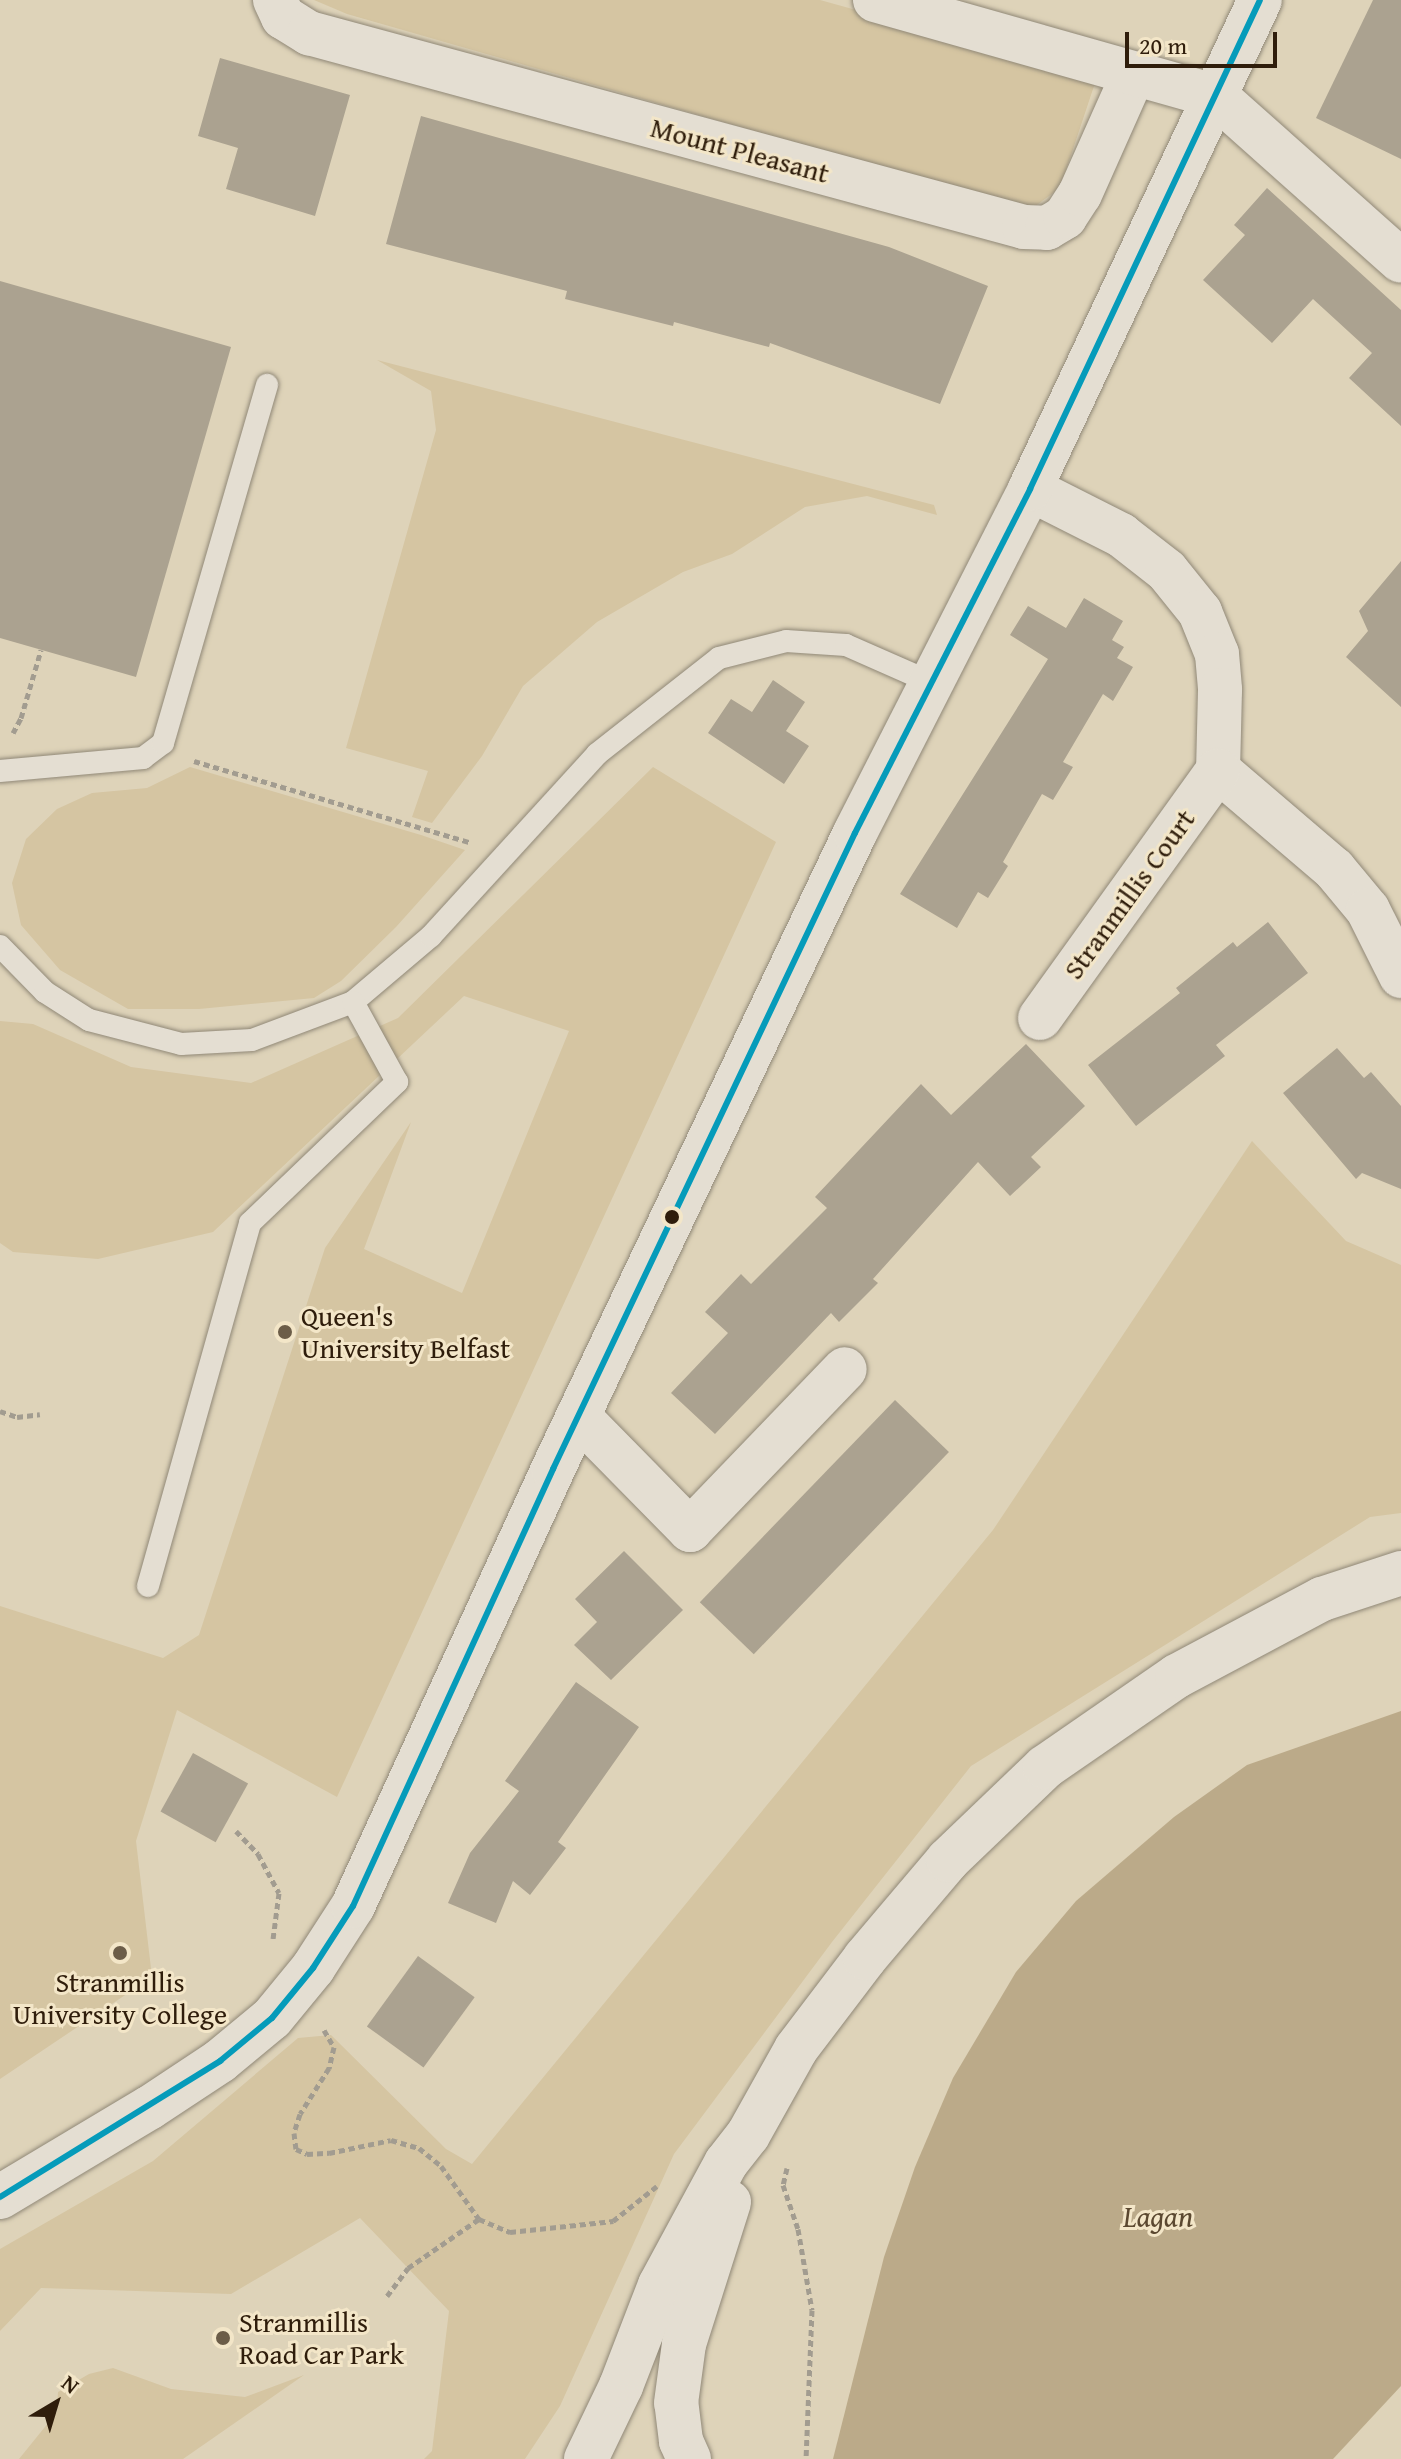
<!DOCTYPE html>
<style>
body{margin:0}
#map{position:relative;width:1401px;height:2459px;overflow:hidden;background:#ded3b9;font-family:"Gentium Book Plus",serif}
div>[style]{position:absolute}
.green>*{inset:0;background:#d5c5a2}
.water>*{inset:0;background:#bbaa89}
.building>*{inset:0;background:#aba290;transform-origin:0 0}
.path>*{height:5px;margin-top:-2.5px;transform-origin:0;background:repeating-linear-gradient(90deg,#a29c90 0 6px,transparent 0 10px)}
.roads{filter:drop-shadow(0 0 2px #908877) drop-shadow(0 0 2px #908877)}
.service>*{height:22px;margin:-11px;padding:0 11px;transform-origin:11px;border-radius:11px;background:#e4ded2}
.minor>*{height:44px;margin:-22px;padding:0 22px;transform-origin:22px;border-radius:22px;background:#e4ded2}
.tertiary>*{height:44px;margin:-22px;padding:0 22px;transform-origin:22px;border-radius:22px;background:#e4ded2}
.bus-1>*{height:6px;margin:-3px;padding:0 3px;transform-origin:3px;border-radius:3px;background:#059bba}
.dots>*{width:22px;height:22px;translate:-50% -50%;box-sizing:border-box;border:4px solid #f3e6c8;border-radius:50%}
span{translate:-50% -50%;white-space:nowrap;text-align:center;line-height:1.15;-webkit-text-stroke:6px #f3e6c8;paint-order:stroke}
.street-label{font-size:28px;color:#2f1d0b}
.poi-label{font-size:28px;color:#2f1d0b}
.left{translate:0 -50%;text-align:left}
.water-label{font-size:30px;color:#5b4830;font-style:italic}
.north{position:absolute;left:16px;top:2363px;width:80px;height:80px;-webkit-text-stroke:6px #f3e6c8;paint-order:stroke;rotate:38deg;font-size:22px;font-weight:700;line-height:32px;text-align:center;color:#2f1d0b}
.north::after{content:'';display:block;margin:auto;width:28px;height:36px;background:#2f1d0b;clip-path:polygon(50% 0,100% 100%,50% 72%,0 100%)}
.scale{position:absolute;left:1125px;top:32px;width:152px;height:36px;box-sizing:border-box;border:4px solid #2f1d0b;border-top:0;padding-left:10px;font-size:24px;line-height:28px;white-space:nowrap;color:#2f1d0b;-webkit-text-stroke:6px #f3e6c8;paint-order:stroke}
</style>
<div id="map">
<div class="green">
<i style="clip-path:polygon(314px 0,820px 0,1097px 77px,1060px 188px,1034px 207px,1015px 206px,347px 14px)"></i>
<i style="clip-path:polygon(377px 360px,934px 505px,937px 515px,867px 496px,805px 507px,732px 554px,683px 572px,597px 622px,523px 686px,482px 756px,432px 823px,412px 817px,428px 771px,346px 748px,436px 430px,431px 391px)"></i>
<i style="clip-path:polygon(190px 767px,421px 835px,465px 850px,396px 927px,341px 981px,314px 998px,199px 1009px,128px 1009px,60px 970px,21px 925px,12px 883px,26px 839px,57px 809px,92px 793px,147px 788px)"></i>
<i style="clip-path:polygon(653px 767px,776px 842px,337px 1797px,177px 1710px,136px 1841px,152px 1977px,0 2079px,0 1606px,163px 1658px,199px 1635px,325px 1248px,411px 1122px,364px 1249px,462px 1293px,569px 1031px,464px 996px,213px 1232px,98px 1259px,13px 1252px,0 1243px,0 1021px,33px 1024px,131px 1067px,251px 1083px,398px 1018px)"></i>
<i style="clip-path:polygon(1252px 1141px,1346px 1241px,1401px 1265px,1401px 1513px,1370px 1517px,971px 1766px,832px 1942px,674px 2154px,560px 2406px,525px 2459px,424px 2459px,432px 2451px,449px 2311px,360px 2218px,231px 2294px,41px 2288px,0 2331px,0 2249px,153px 2161px,298px 2038px,331px 2035px,446px 2149px,472px 2164px,993px 1530px)"></i>
<i style="clip-path:polygon(113px 2368px,171px 2389px,245px 2397px,304px 2375px,183px 2459px,19px 2459px,57px 2412px,58px 2392px,89px 2374px)"></i>
</div>
<div class="water">
<i style="clip-path:polygon(1401px 1711px,1401px 2386px,1333px 2459px,833px 2459px,884px 2257px,915px 2167px,953px 2078px,1016px 1972px,1076px 1901px,1174px 1817px,1247px 1765px)"></i>
</div>
<div class="building">
<i style="clip-path:polygon(1373px 0,1401px 0,1401px 159px,1316px 118px)"></i>
<i style="clip-path:polygon(220px 58px,350px 95px,315px 216px,226px 189px,238px 148px,198px 136px)"></i>
<i style="clip-path:polygon(421px 116px,889px 247px,988px 286px,940px 404px,770px 343px,769px 347px,674px 322px,673px 326px,565px 299px,567px 291px,386px 244px)"></i>
<i style="clip-path:polygon(1267px 188px,1401px 310px,1401px 426px,1349px 378px,1372px 353px,1313px 299px,1272px 343px,1203px 280px,1245px 235px,1234px 225px)"></i>
<i style="clip-path:polygon(0 281px,231px 347px,136px 677px,0 638px)"></i>
<i style="clip-path:polygon(1401px 561px,1401px 707px,1346px 657px,1368px 631px,1359px 611px)"></i>
<i style="clip-path:polygon(1084px 598px,1123px 621px,1112px 640px,1124px 647px,1117px 658px,1133px 667px,1113px 701px,1103px 694px,1063px 762px,1073px 767px,1053px 800px,1042px 794px,1003px 862px,1008px 866px,988px 898px,978px 892px,957px 928px,900px 894px,1048px 659px,1010px 635px,1028px 606px,1066px 628px)"></i>
<i style="clip-path:polygon(773px 680px,805px 702px,786px 731px,809px 746px,784px 784px,708px 733px,731px 699px,752px 712px)"></i>
<i style="clip-path:polygon(1268px 922px,1308px 973px,1216px 1045px,1225px 1056px,1136px 1126px,1088px 1065px,1180px 993px,1176px 988px,1233px 942px,1237px 947px)"></i>
<i style="clip-path:polygon(1026px 1044px,1085px 1106px,1031px 1157px,1041px 1167px,1010px 1196px,978px 1162px,873px 1279px,878px 1283px,839px 1322px,831px 1313px,715px 1434px,671px 1393px,728px 1333px,705px 1312px,741px 1274px,751px 1284px,827px 1208px,815px 1197px,921px 1084px,951px 1115px)"></i>
<i style="clip-path:polygon(1337px 1048px,1364px 1078px,1371px 1072px,1401px 1106px,1401px 1189px,1362px 1173px,1356px 1179px,1283px 1093px)"></i>
<i style="left:895px;top:1400px;width:75px;height:281px;rotate:44deg"></i>
<i style="clip-path:polygon(624px 1551px,683px 1610px,611px 1680px,574px 1645px,597px 1622px,575px 1599px)"></i>
<i style="clip-path:polygon(576px 1682px,639px 1727px,558px 1842px,566px 1848px,530px 1895px,513px 1881px,496px 1923px,448px 1903px,470px 1853px,519px 1791px,505px 1781px)"></i>
<i style="left:193px;top:1753px;width:63px;height:67px;rotate:29deg"></i>
<i style="left:418px;top:1956px;width:70px;height:87px;rotate:36deg"></i>
</div>
<div class="path">
<i style="left:13px;top:733px;width:17px;rotate:-62deg"></i>
<i style="left:21px;top:718px;width:71px;rotate:-73.6deg"></i>
<i style="left:194px;top:761px;width:287px;rotate:16.4deg"></i>
<i style="left:0;top:1411px;width:18px;rotate:19deg"></i>
<i style="left:17px;top:1417px;width:23px;rotate:-7deg"></i>
<i style="left:236px;top:1831px;width:32px;rotate:46deg"></i>
<i style="left:258px;top:1854px;width:44px;rotate:61.7deg"></i>
<i style="left:279px;top:1893px;width:46px;rotate:97.4deg"></i>
<i style="left:324px;top:2030px;width:20px;rotate:60deg"></i>
<i style="left:334px;top:2047px;width:22px;rotate:103deg"></i>
<i style="left:329px;top:2068px;width:54px;rotate:122.2deg"></i>
<i style="left:300px;top:2114px;width:20px;rotate:108deg"></i>
<i style="left:294px;top:2133px;width:16px;rotate:83deg"></i>
<i style="left:296px;top:2149px;width:12px;rotate:24deg"></i>
<i style="left:307px;top:2154px;width:22px;rotate:-3deg"></i>
<i style="left:329px;top:2153px;width:63px;rotate:-11.8deg"></i>
<i style="left:391px;top:2140px;width:29px;rotate:16deg"></i>
<i style="left:419px;top:2148px;width:28px;rotate:39deg"></i>
<i style="left:441px;top:2166px;width:65px;rotate:54.4deg"></i>
<i style="left:479px;top:2219px;width:34px;rotate:23deg"></i>
<i style="left:510px;top:2232px;width:104px;rotate:-6.1deg"></i>
<i style="left:613px;top:2221px;width:56px;rotate:-38.5deg"></i>
<i style="left:787px;top:2168px;width:17px;rotate:103deg"></i>
<i style="left:783px;top:2185px;width:46px;rotate:71.2deg"></i>
<i style="left:798px;top:2229px;width:82px;rotate:80.2deg"></i>
<i style="left:812px;top:2310px;width:149px;rotate:92.3deg"></i>
<i style="left:387px;top:2296px;width:35px;rotate:-53deg"></i>
<i style="left:408px;top:2268px;width:86px;rotate:-34.6deg"></i>
</div>
<div class="roads">
<div class="service">
<i style="left:0;top:771px;width:144px;rotate:-5.2deg"></i>
<i style="left:143px;top:758px;width:25px;rotate:-37deg"></i>
<i style="left:163px;top:743px;width:373px;rotate:-73.8deg"></i>
<i style="left:0;top:946px;width:64px;rotate:45.6deg"></i>
<i style="left:45px;top:992px;width:52px;rotate:32.5deg"></i>
<i style="left:89px;top:1020px;width:95px;rotate:14.6deg"></i>
<i style="left:181px;top:1044px;width:71px;rotate:-3.2deg"></i>
<i style="left:252px;top:1040px;width:108px;rotate:-20.6deg"></i>
<i style="left:353px;top:1002px;width:102px;rotate:-40.2deg"></i>
<i style="left:431px;top:936px;width:246px;rotate:-47.6deg"></i>
<i style="left:597px;top:754px;width:155px;rotate:-38.2deg"></i>
<i style="left:719px;top:658px;width:69px;rotate:-14.2deg"></i>
<i style="left:786px;top:641px;width:60px;rotate:3.8deg"></i>
<i style="left:846px;top:645px;width:94px;rotate:23.8deg"></i>
<i style="left:148px;top:1586px;width:377px;rotate:-74.3deg"></i>
<i style="left:250px;top:1223px;width:204px;rotate:-43.8deg"></i>
<i style="left:397px;top:1082px;width:91px;rotate:-118.8deg"></i>
</div>
<div class="minor">
<i style="left:275px;top:0;width:19px;rotate:65deg"></i>
<i style="left:283px;top:17px;width:31px;rotate:32deg"></i>
<i style="left:309px;top:33px;width:741px;rotate:15.18deg"></i>
<i style="left:1024px;top:227px;width:23px;rotate:2deg"></i>
<i style="left:1047px;top:228px;width:21px;rotate:-31deg"></i>
<i style="left:1065px;top:217px;width:27px;rotate:-57deg"></i>
<i style="left:1080px;top:194px;width:130px;rotate:-66deg"></i>
<i style="left:875px;top:0;width:355px;rotate:15.8deg"></i>
<i style="left:1030px;top:489px;width:102px;rotate:26.8deg"></i>
<i style="left:1121px;top:535px;width:58px;rotate:38deg"></i>
<i style="left:1167px;top:571px;width:53px;rotate:51.2deg"></i>
<i style="left:1200px;top:612px;width:45px;rotate:68deg"></i>
<i style="left:1217px;top:654px;width:36px;rotate:85deg"></i>
<i style="left:1220px;top:690px;width:80px;rotate:91.4deg"></i>
<i style="left:1218px;top:770px;width:153px;rotate:40.5deg"></i>
<i style="left:1334px;top:869px;width:53px;rotate:50.3deg"></i>
<i style="left:1368px;top:910px;width:74px;rotate:63.4deg"></i>
<i style="left:1040px;top:1018px;width:305px;rotate:-54.3deg"></i>
<i style="left:578px;top:1416px;width:160px;rotate:45.5deg"></i>
<i style="left:690px;top:1530px;width:223px;rotate:-46.1deg"></i>
</div>
<div class="tertiary">
<i style="left:1217px;top:97px;width:246px;rotate:41.7deg"></i>
<i style="left:0;top:2197px;width:174px;rotate:-30.9deg"></i>
<i style="left:149px;top:2108px;width:85px;rotate:-33.5deg"></i>
<i style="left:220px;top:2061px;width:67px;rotate:-39.6deg"></i>
<i style="left:272px;top:2018px;width:65px;rotate:-50.6deg"></i>
<i style="left:313px;top:1968px;width:74px;rotate:-57.2deg"></i>
<i style="left:353px;top:1906px;width:481px;rotate:-65.4deg"></i>
<i style="left:553px;top:1469px;width:704px;rotate:-64.6deg"></i>
<i style="left:855px;top:833px;width:386px;rotate:-63deg"></i>
<i style="left:1030px;top:489px;width:540px;rotate:-64.81deg"></i>
<i style="left:586px;top:2459px;width:81px;rotate:-64.4deg"></i>
<i style="left:621px;top:2386px;width:108px;rotate:-68.9deg"></i>
<i style="left:660px;top:2285px;width:139px;rotate:-61.6deg"></i>
<i style="left:726px;top:2163px;width:36px;rotate:-52deg"></i>
<i style="left:748px;top:2135px;width:98px;rotate:-60.8deg"></i>
<i style="left:796px;top:2049px;width:114px;rotate:-52.8deg"></i>
<i style="left:865px;top:1958px;width:128px;rotate:-49.7deg"></i>
<i style="left:948px;top:1860px;width:134px;rotate:-43.8deg"></i>
<i style="left:1045px;top:1767px;width:160px;rotate:-34.6deg"></i>
<i style="left:1177px;top:1676px;width:164px;rotate:-28deg"></i>
<i style="left:1322px;top:1599px;width:83px;rotate:-18.2deg"></i>
<i style="left:689px;top:2459px;width:20px;rotate:-114deg"></i>
<i style="left:681px;top:2441px;width:38px;rotate:-97deg"></i>
<i style="left:676px;top:2403px;width:60px;rotate:-82.3deg"></i>
<i style="left:684px;top:2344px;width:149px;rotate:-72.4deg"></i>
</div>
</div>
<div class="bus-1">
<i style="left:0;top:2197px;width:259px;rotate:-31.7deg"></i>
<i style="left:220px;top:2061px;width:67px;rotate:-39.6deg"></i>
<i style="left:272px;top:2018px;width:65px;rotate:-50.6deg"></i>
<i style="left:313px;top:1968px;width:74px;rotate:-57.2deg"></i>
<i style="left:353px;top:1906px;width:481px;rotate:-65.4deg"></i>
<i style="left:553px;top:1469px;width:704px;rotate:-64.6deg"></i>
<i style="left:855px;top:833px;width:386px;rotate:-63deg"></i>
<i style="left:1030px;top:489px;width:540px;rotate:-64.81deg"></i>
</div>
<div class="dots">
<i style="left:672px;top:1217px;background:#2f1d0b"></i>
<i style="left:285px;top:1332px;background:#6c5d48"></i>
<i style="left:120px;top:1953px;background:#6c5d48"></i>
<i style="left:223px;top:2338px;background:#6c5d48"></i>
</div>
<div class="street-label">
<span style="left:740px;top:150px;rotate:15deg">Mount Pleasant</span>
<span style="left:1129px;top:894px;rotate:-54deg">Stranmillis Court</span>
</div>
<div class="poi-label">
<span class="left" style="left:301px;top:1332px">Queen's<br>University Belfast</span>
<span style="left:120px;top:1998px">Stranmillis<br>University College</span>
<span class="left" style="left:239px;top:2338px">Stranmillis<br>Road Car Park</span>
</div>
<div class="water-label">
<span style="left:1158px;top:2216px">Lagan</span>
</div>
<div class="north">N</div>
<div class="scale">20 m</div>
</div>
